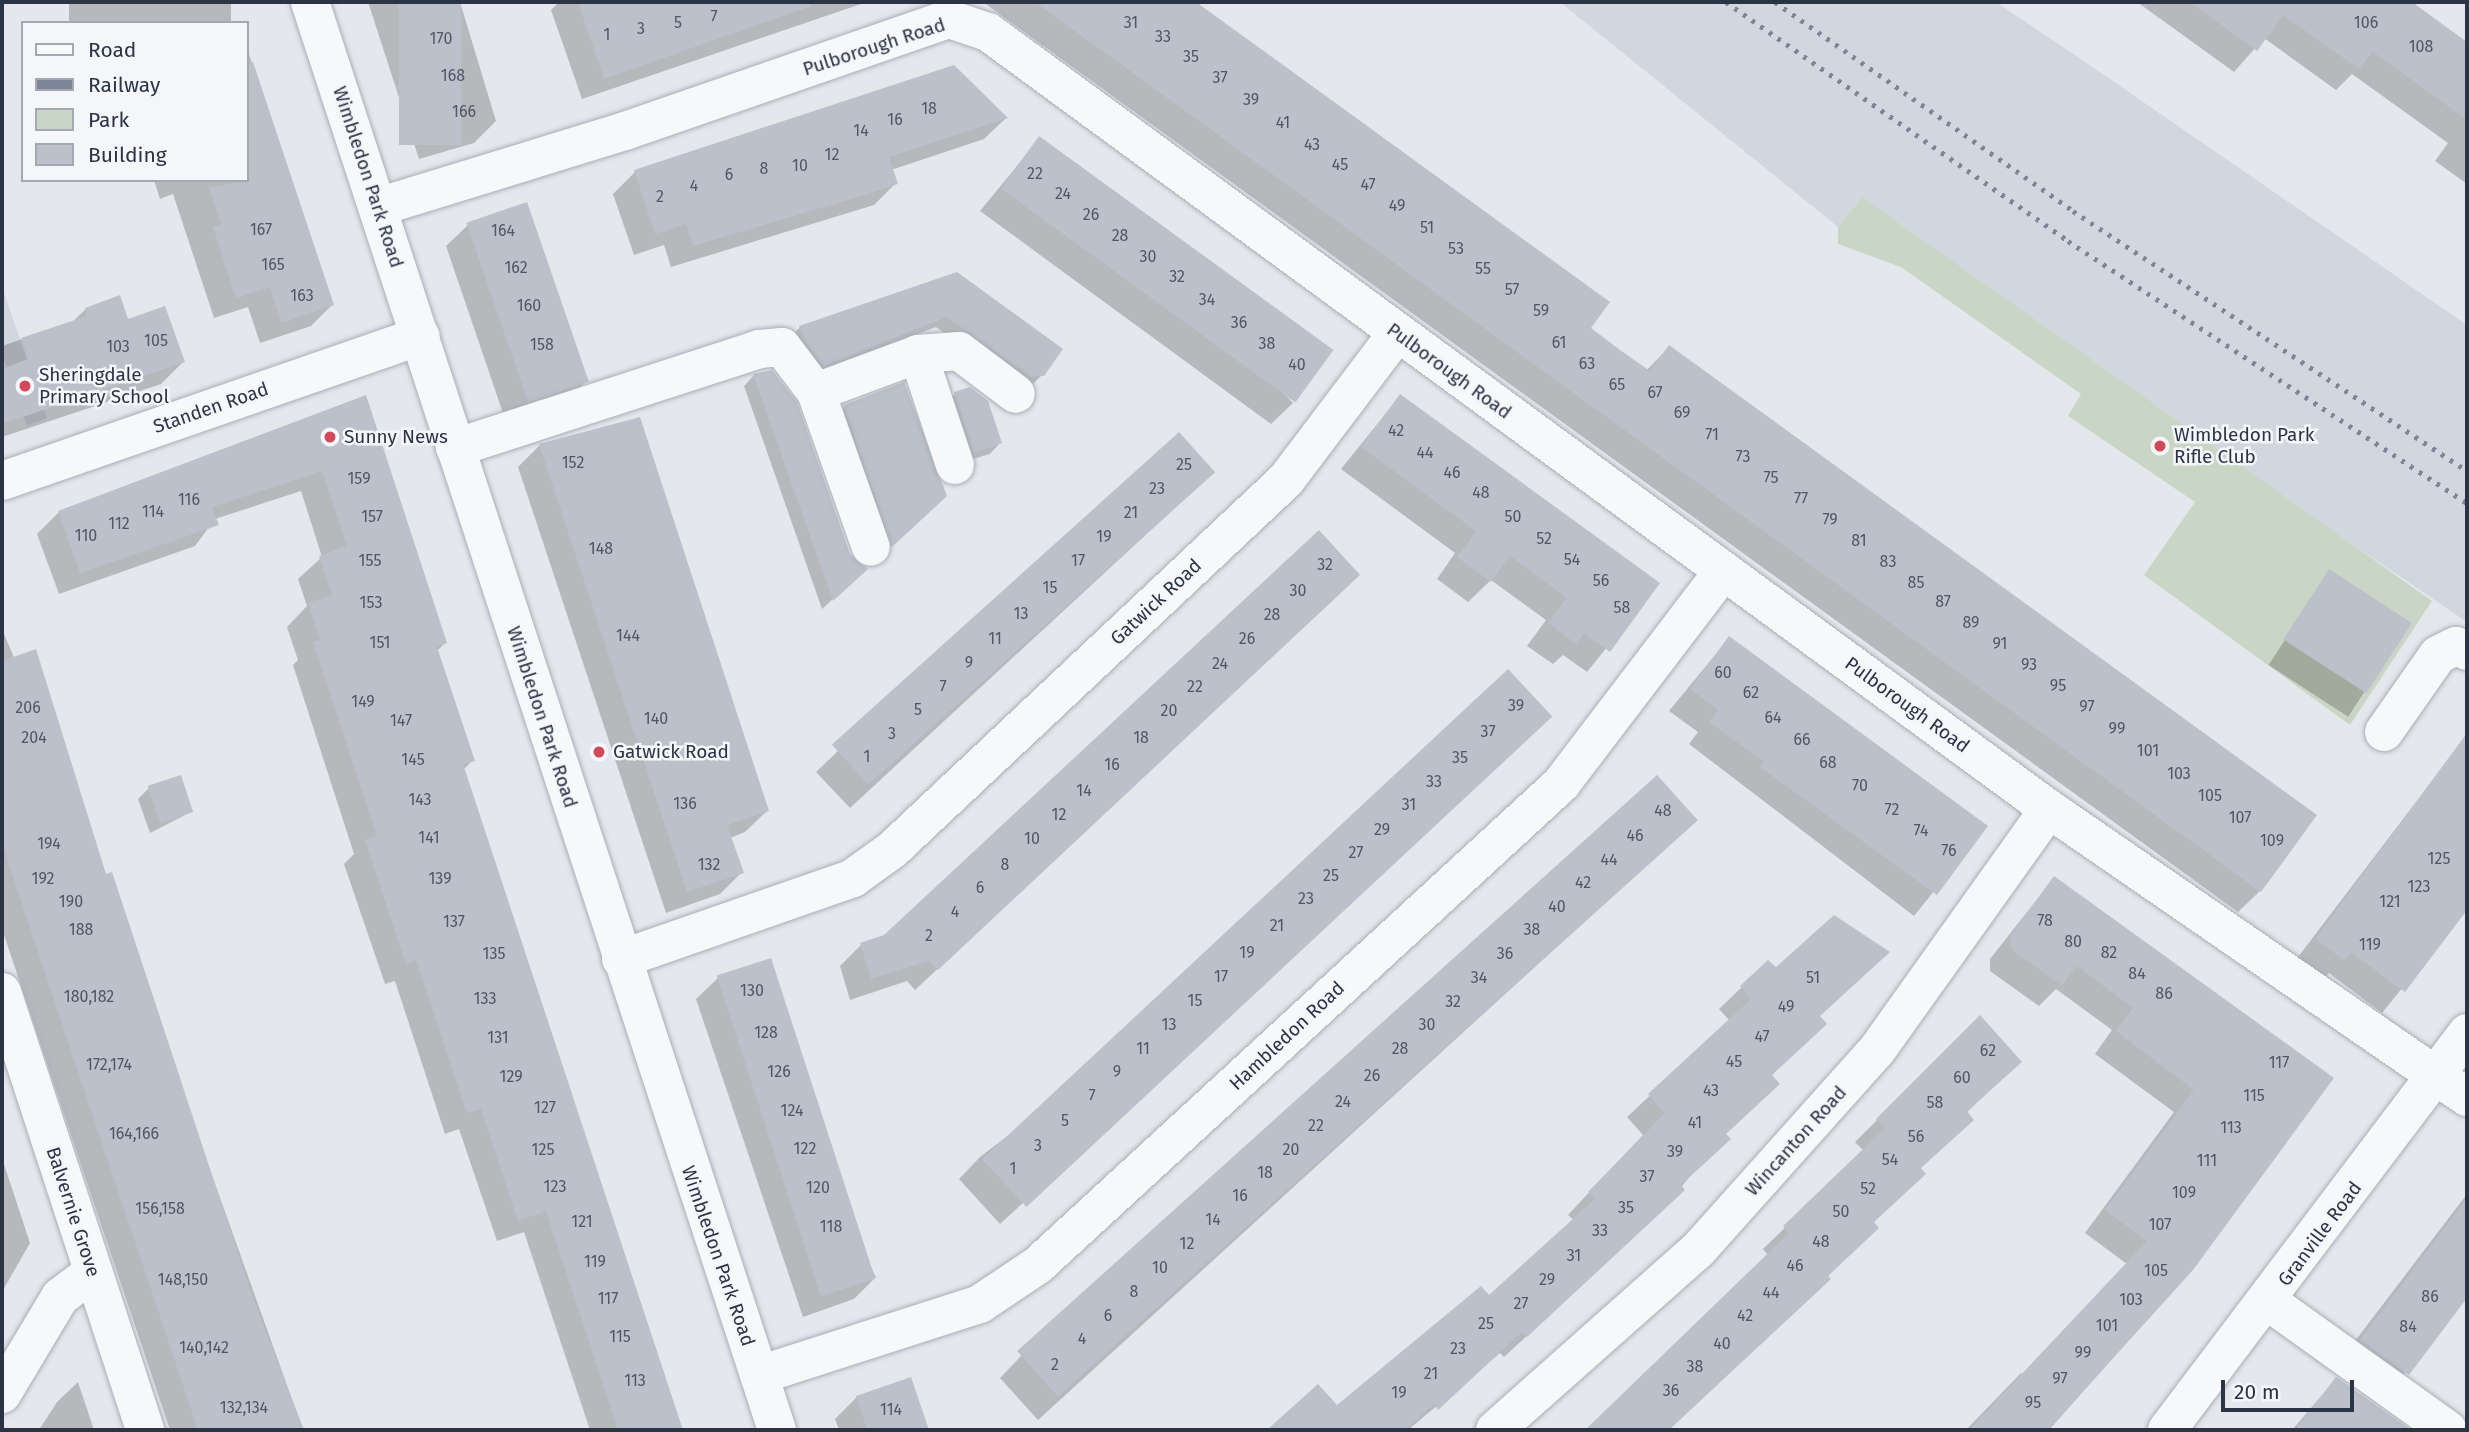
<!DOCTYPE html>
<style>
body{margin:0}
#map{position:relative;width:2469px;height:1432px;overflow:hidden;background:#e4e7ec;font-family:"Fira Sans",sans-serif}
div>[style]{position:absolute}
.built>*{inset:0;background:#d2d6de}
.green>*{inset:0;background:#c9d6c5}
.shadow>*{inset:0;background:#0003;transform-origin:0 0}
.building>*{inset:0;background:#bbc0ca;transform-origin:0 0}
.roads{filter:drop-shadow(0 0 2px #a9aeb7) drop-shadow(0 0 2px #a9aeb7)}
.minor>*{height:38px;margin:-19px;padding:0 19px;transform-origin:19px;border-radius:19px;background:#f7f8fa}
.rail>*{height:5px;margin-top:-2.5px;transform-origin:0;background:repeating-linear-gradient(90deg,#7d8696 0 3.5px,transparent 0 10.5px)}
.dots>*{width:19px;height:19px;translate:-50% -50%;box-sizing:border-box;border:4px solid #f4f6f9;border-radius:50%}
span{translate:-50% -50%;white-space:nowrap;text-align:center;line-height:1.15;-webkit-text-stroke:5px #f4f6f9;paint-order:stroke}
.number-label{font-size:16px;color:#4f5766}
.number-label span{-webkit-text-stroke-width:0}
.street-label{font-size:19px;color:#2b3445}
.poi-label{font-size:19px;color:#2b3445}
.left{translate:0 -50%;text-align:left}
.frame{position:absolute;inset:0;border:4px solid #2b3445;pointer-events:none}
.legend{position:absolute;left:21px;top:21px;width:228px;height:161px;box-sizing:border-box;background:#f4f6f9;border:2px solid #a4a8b1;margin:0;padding:9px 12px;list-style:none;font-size:21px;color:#2b3445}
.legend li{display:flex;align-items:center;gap:14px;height:35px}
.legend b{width:35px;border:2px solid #a4a8b1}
.scale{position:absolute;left:2221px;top:1380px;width:133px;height:32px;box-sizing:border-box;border:4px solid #2b3445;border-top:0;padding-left:9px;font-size:21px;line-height:24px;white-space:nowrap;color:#2b3445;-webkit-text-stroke:5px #f4f6f9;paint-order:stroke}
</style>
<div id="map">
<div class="built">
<i style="clip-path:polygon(1560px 2px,1996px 2px,2072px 53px,2467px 325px,2467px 622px,2250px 475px,1862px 197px,1838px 227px)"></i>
<i style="clip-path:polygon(2px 287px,47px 418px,27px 426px,2px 353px)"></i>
</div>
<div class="green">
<i style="clip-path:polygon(1862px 197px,2432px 601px,2350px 725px,2144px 575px,2195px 502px,2068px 416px,2081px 394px,1901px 267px,1838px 244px,1838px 227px)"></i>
</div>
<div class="shadow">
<i style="left:69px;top:2px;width:162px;height:22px"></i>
<i style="clip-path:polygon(368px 2px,460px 2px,496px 121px,474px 143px,419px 159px)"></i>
<i style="clip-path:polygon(559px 2px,867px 2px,582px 99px,551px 10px)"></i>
<i style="clip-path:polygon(983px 2px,1193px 2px,1607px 302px,1588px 328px,1646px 371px,1669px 347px,2260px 891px,2238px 912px)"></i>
<i style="clip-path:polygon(2137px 2px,2409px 2px,2467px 43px,2467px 184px,2435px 161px,2448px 143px,2352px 74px,2336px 90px,2264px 38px,2234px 72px)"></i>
<i style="clip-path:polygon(247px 48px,332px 305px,311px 326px,260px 343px,248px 307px,214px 318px,173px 194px,160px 199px,154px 180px,247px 180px)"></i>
<i style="clip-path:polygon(1006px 118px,984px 139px,891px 170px,896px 183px,874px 205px,671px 267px,664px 245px,634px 255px,613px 194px,635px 172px)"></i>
<i style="clip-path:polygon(1039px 139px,1293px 403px,1271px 424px,980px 211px)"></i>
<i style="clip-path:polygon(468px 225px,586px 381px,564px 403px,506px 422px,446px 246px)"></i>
<i style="clip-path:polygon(956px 274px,1042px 375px,1031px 386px,1019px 386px,936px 327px,813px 375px,790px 338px,800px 327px)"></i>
<i style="clip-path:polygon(86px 309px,127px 321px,183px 362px,161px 384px,2px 437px,2px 346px,72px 322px)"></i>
<i style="clip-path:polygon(754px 375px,855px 579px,822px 609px,744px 386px)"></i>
<i style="clip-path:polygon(955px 394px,1000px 443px,990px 454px,963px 462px,944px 404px)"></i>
<i style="clip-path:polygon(1400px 396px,1658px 584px,1587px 672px,1563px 655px,1553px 664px,1527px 646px,1546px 620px,1491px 580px,1468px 602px,1437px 579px,1455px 553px,1341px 469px)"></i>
<i style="clip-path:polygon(365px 397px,445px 643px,437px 651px,473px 760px,463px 770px,682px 1430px,590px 1430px,524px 1232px,497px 1241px,459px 1129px,445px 1134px,395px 981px,385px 984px,344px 864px,354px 854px,293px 665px,298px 660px,287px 627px,307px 606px,298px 579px,322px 557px,301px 491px,215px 519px,195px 546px,59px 594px,37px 534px,59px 512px)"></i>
<i style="clip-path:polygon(845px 406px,934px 506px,881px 555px,834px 417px)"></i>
<i style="clip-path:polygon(540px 445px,767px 811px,745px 832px,730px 838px,742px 872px,720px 894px,666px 913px,518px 467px)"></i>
<i style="clip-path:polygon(1191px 493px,850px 808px,816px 772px,838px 751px)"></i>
<i style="left:2329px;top:572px;width:95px;height:111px;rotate:33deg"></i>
<i style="clip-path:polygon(1337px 596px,915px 990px,907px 981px,850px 1000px,840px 966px,861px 945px,885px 937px)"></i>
<i style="clip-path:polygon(2px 629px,105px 876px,303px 1430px,170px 1430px,2px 929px)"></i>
<i style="clip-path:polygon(1729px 638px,1986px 827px,1914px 916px,1689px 744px,1698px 732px,1669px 711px)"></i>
<i style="clip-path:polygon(2467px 735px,2467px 908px,2382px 1013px,2329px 973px,2321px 981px,2295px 961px)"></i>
<i style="clip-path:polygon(1528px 739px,1000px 1224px,959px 1179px,980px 1157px)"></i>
<i style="clip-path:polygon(149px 788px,191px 812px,150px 833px,138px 799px)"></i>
<i style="clip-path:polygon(1696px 820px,1038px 1420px,1000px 1378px,1021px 1356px)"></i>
<i style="clip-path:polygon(2054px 878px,2332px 1078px,2187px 1274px,2049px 1430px,1966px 1430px,2021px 1373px,2026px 1376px,2127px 1264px,2085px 1233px,2174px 1112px,2095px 1054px,2112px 1030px,2056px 989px,2039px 1006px,1990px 971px,1990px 959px)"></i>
<i style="clip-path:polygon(1768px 962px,1819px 1017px,1661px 1212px,1504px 1357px,1500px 1353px,1408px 1430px,1269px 1430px,1317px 1386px,1337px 1408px,1488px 1298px,1574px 1220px,1568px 1215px,1643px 1135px,1627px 1117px,1730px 1021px,1719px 1009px)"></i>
<i style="clip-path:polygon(718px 978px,876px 1277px,854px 1299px,803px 1317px,696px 999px)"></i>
<i style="clip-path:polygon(1980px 1018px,2020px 1062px,1966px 1113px,1807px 1301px,1667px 1430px,1587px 1430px,1768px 1255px,1763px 1249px,1864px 1151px,1855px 1142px)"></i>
<i style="clip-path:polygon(2px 1158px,30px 1243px,2px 1292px)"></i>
<i style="clip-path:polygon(2467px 1194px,2467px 1296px,2386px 1396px,2339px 1362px)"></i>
<i style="clip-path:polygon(910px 1379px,927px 1430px,839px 1430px,835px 1419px,857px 1397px)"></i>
<i style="clip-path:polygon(2336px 1379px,2408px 1430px,2292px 1430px)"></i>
<i style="clip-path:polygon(78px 1382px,94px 1430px,39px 1430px,57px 1402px)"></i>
</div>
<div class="building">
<i style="left:399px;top:2px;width:62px;height:143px"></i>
<i style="clip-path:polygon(578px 2px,810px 2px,811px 6px,604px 79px)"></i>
<i style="clip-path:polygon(1035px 2px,1196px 2px,1610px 302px,1591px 328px,1620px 350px,1650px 371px,1669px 345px,2317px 815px,2261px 892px)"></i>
<i style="clip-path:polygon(2190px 2px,2412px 2px,2467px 42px,2467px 120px,2372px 51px,2359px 69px,2283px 15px,2257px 51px)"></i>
<i style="clip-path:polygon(253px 62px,334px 305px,281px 323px,270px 287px,236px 298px,213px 227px,221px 224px,209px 188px,247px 180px,247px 63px)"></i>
<i style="clip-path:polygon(954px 65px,1008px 118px,889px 157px,898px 184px,858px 197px,693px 246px,686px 224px,655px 234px,634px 170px)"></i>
<i style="left:1039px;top:136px;width:364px;height:65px;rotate:36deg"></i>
<i style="left:527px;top:202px;width:190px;height:64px;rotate:71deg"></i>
<i style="clip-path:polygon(957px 272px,1063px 349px,1044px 376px,1030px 376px,947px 317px,824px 366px,805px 341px,799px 326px)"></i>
<i style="clip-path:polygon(120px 295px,128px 319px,165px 306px,185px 362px,2px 424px,2px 369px,28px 359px,21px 338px,87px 316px,85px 308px)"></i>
<i style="clip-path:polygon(772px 370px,797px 402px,850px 554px,868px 569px,833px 601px,753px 374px)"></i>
<i style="clip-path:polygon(904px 382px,947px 496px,892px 547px,844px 405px)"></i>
<i style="clip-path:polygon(970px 387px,988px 401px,1002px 443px,974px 453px,954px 392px)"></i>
<i style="clip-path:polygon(1400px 394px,1660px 583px,1610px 652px,1584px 633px,1576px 644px,1548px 623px,1567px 598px,1510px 556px,1491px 582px,1457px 557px,1476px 531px,1361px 447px)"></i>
<i style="clip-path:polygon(366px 395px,447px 643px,437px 647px,475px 761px,463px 764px,683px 1430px,618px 1430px,546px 1211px,518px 1221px,481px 1109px,467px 1113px,416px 960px,406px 964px,365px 840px,377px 836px,313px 642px,320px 640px,308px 603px,332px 595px,319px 556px,347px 546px,322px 471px,212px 507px,219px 525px,80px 573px,58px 511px)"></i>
<i style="clip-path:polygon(640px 417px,769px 811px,727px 825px,744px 873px,687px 892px,539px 444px)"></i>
<i style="left:1179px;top:432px;width:54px;height:467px;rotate:48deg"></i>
<i style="clip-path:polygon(1319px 530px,1360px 575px,938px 970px,929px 961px,871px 979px,860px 943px,884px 935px)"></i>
<i style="left:2329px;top:569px;width:99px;height:84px;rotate:33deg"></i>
<i style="clip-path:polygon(1729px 636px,1988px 826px,1937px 895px,1760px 767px,1764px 762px,1709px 722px,1718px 710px,1690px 689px)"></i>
<i style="clip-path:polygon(36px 649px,106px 874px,112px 872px,251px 1293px,304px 1430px,198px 1430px,2px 844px,2px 661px)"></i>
<i style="left:1508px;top:669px;width:65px;height:719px;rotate:47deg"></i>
<i style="clip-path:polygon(2467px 733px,2467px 910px,2405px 992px,2351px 952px,2344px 960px,2315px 939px)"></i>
<i style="left:181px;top:775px;width:39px;height:35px;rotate:72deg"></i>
<i style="left:1657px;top:775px;width:61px;height:861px;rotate:48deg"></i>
<i style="clip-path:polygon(2054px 876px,2334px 1078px,2193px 1270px,2048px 1430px,1969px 1430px,2147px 1241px,2105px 1210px,2194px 1090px,2116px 1031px,2133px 1008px,2077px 966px,2062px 986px,2011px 949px,2011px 935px)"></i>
<i style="clip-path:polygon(1834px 915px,1890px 952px,1820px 1016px,1827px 1024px,1772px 1075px,1780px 1084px,1726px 1134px,1731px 1139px,1681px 1185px,1685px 1190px,1527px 1337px,1522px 1332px,1438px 1410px,1434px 1404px,1405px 1430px,1267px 1430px,1318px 1384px,1337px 1405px,1481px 1286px,1489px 1295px,1595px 1199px,1588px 1192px,1665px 1113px,1648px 1094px,1751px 999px,1740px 986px,1768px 960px,1776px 967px)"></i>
<i style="left:771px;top:958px;width:337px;height:57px;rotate:72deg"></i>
<i style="clip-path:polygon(1980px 1015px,2022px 1062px,1967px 1111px,1974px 1120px,1921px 1168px,1926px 1174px,1874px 1222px,1879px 1228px,1828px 1276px,1831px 1279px,1669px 1430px,1585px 1430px,1789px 1233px,1783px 1226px,1885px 1128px,1876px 1119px)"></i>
<i style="clip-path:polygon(2467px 1198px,2467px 1298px,2409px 1375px,2360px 1340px)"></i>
<i style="clip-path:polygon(911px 1377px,929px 1430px,867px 1430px,856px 1396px)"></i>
<i style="clip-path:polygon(2336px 1377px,2411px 1430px,2295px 1430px)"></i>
</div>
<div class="roads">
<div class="minor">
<i style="left:310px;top:2px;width:1502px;rotate:71.89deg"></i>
<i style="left:378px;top:207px;width:258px;rotate:-17.1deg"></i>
<i style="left:625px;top:131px;width:343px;rotate:-19.1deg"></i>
<i style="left:949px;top:19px;width:41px;rotate:18.4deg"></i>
<i style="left:988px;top:32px;width:1315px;rotate:36.22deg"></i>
<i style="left:2049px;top:809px;width:508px;rotate:34.57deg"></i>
<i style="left:918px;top:354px;width:117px;rotate:71.6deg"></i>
<i style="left:816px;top:392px;width:164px;rotate:70.5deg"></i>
<i style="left:455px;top:448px;width:320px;rotate:-18deg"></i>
<i style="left:759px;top:349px;width:23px;rotate:-5deg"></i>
<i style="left:782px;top:347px;width:56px;rotate:52.9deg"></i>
<i style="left:816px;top:392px;width:109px;rotate:-20.4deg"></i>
<i style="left:918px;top:354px;width:41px;rotate:-4.2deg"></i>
<i style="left:959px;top:351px;width:71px;rotate:37deg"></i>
<i style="left:2px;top:481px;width:443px;rotate:-19.1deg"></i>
<i style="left:2384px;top:732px;width:94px;rotate:-55deg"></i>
<i style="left:2438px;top:655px;width:20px;rotate:-27deg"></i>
<i style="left:2456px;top:646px;width:12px;rotate:24deg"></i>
<i style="left:621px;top:959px;width:246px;rotate:-19.2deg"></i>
<i style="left:853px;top:878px;width:49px;rotate:-35.9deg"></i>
<i style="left:893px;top:849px;width:539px;rotate:-43.2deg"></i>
<i style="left:1286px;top:480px;width:184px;rotate:-52.9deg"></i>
<i style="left:2px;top:992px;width:461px;rotate:71.9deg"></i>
<i style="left:2269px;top:1302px;width:220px;rotate:35.6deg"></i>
<i style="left:759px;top:1375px;width:232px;rotate:-17.8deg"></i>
<i style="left:980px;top:1304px;width:70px;rotate:-33.9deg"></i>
<i style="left:1038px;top:1265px;width:711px;rotate:-42.6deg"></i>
<i style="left:1561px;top:784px;width:268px;rotate:-52.7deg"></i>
<i style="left:2px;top:1394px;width:113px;rotate:-59.1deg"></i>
<i style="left:60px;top:1297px;width:40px;rotate:-37deg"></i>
<i style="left:1495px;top:1430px;width:271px;rotate:-41.6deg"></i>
<i style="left:1698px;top:1250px;width:268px;rotate:-48.2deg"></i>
<i style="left:1877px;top:1050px;width:296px;rotate:-54.5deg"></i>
<i style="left:2167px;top:1430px;width:498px;rotate:-52.9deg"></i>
</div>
</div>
<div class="rail">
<i style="left:1726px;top:2px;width:417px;rotate:34.9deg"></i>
<i style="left:2068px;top:241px;width:477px;rotate:33.3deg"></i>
<i style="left:1775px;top:2px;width:364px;rotate:35deg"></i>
<i style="left:2073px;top:211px;width:472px;rotate:33.4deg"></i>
</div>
<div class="dots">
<i style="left:25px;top:386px;background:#d1495b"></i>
<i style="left:330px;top:437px;background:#d1495b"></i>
<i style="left:2160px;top:446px;background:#d1495b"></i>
<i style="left:599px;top:752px;background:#d1495b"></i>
</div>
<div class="number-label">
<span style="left:714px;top:17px">7</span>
<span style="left:678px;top:23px">5</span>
<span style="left:1131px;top:23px">31</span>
<span style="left:2366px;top:23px">106</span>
<span style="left:641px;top:29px">3</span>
<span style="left:607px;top:35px">1</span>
<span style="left:1163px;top:37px">33</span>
<span style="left:441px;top:39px">170</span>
<span style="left:2421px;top:47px">108</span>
<span style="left:1191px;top:57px">35</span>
<span style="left:453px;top:76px">168</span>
<span style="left:1220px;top:78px">37</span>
<span style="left:1251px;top:100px">39</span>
<span style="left:929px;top:109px">18</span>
<span style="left:464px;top:112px">166</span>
<span style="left:895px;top:120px">16</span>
<span style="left:1283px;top:123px">41</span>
<span style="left:861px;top:131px">14</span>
<span style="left:1312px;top:145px">43</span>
<span style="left:832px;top:155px">12</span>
<span style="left:1340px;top:165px">45</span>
<span style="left:800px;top:166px">10</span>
<span style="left:764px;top:169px">8</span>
<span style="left:1035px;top:174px">22</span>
<span style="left:729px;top:175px">6</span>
<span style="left:1368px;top:185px">47</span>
<span style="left:694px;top:186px">4</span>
<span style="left:1063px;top:194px">24</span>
<span style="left:660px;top:197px">2</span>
<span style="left:1397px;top:206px">49</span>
<span style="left:1091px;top:215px">26</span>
<span style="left:1427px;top:228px">51</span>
<span style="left:261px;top:230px">167</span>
<span style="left:503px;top:231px">164</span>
<span style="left:1120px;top:236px">28</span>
<span style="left:1456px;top:249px">53</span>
<span style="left:1148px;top:257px">30</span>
<span style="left:273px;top:265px">165</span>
<span style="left:516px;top:268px">162</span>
<span style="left:1483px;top:269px">55</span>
<span style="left:1177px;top:277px">32</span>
<span style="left:1512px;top:290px">57</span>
<span style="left:302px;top:296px">163</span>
<span style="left:1207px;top:300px">34</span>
<span style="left:529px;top:306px">160</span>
<span style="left:1541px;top:311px">59</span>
<span style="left:1239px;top:323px">36</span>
<span style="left:156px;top:341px">105</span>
<span style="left:1559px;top:343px">61</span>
<span style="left:1267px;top:344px">38</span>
<span style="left:542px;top:345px">158</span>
<span style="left:118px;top:347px">103</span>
<span style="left:1587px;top:364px">63</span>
<span style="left:1297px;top:365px">40</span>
<span style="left:1617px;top:385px">65</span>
<span style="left:1655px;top:393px">67</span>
<span style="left:1682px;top:413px">69</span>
<span style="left:1396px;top:431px">42</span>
<span style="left:1712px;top:435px">71</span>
<span style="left:1425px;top:453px">44</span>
<span style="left:1743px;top:457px">73</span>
<span style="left:573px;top:463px">152</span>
<span style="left:1184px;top:465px">25</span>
<span style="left:1452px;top:473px">46</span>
<span style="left:1771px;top:478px">75</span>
<span style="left:359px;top:479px">159</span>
<span style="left:1157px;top:489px">23</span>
<span style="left:1481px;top:493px">48</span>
<span style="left:1801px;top:499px">77</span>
<span style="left:189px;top:500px">116</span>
<span style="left:153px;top:512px">114</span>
<span style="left:1131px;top:513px">21</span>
<span style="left:372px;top:517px">157</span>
<span style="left:1513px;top:517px">50</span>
<span style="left:1830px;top:520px">79</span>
<span style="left:119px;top:524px">112</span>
<span style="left:86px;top:536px">110</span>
<span style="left:1104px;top:537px">19</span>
<span style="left:1544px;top:539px">52</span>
<span style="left:1859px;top:541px">81</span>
<span style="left:601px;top:549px">148</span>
<span style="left:1572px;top:560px">54</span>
<span style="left:370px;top:561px">155</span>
<span style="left:1078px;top:561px">17</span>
<span style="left:1888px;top:562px">83</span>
<span style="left:1325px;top:565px">32</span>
<span style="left:1601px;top:581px">56</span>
<span style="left:1916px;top:583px">85</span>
<span style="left:1050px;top:588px">15</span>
<span style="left:1298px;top:591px">30</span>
<span style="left:1943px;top:602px">87</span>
<span style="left:371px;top:603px">153</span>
<span style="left:1622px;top:608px">58</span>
<span style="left:1021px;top:614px">13</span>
<span style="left:1272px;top:615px">28</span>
<span style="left:1971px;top:623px">89</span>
<span style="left:628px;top:636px">144</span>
<span style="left:995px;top:639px">11</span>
<span style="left:1247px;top:639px">26</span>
<span style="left:380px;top:643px">151</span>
<span style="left:2000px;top:644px">91</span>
<span style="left:969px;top:663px">9</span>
<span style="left:1220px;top:664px">24</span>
<span style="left:2029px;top:665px">93</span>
<span style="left:1723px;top:673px">60</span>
<span style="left:2058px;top:686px">95</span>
<span style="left:943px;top:687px">7</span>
<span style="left:1195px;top:687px">22</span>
<span style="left:1751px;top:693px">62</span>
<span style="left:363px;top:702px">149</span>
<span style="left:1516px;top:706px">39</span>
<span style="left:2087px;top:707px">97</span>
<span style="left:28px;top:708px">206</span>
<span style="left:918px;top:710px">5</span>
<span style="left:1169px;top:711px">20</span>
<span style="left:1773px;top:718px">64</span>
<span style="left:656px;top:719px">140</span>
<span style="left:401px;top:721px">147</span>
<span style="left:2117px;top:729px">99</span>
<span style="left:1488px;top:732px">37</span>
<span style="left:892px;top:734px">3</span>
<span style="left:34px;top:738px">204</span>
<span style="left:1141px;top:738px">18</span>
<span style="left:1802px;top:740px">66</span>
<span style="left:2148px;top:751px">101</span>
<span style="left:867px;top:757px">1</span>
<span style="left:1460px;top:758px">35</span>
<span style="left:413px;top:760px">145</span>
<span style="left:1828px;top:763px">68</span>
<span style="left:1112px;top:765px">16</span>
<span style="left:2179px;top:774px">103</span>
<span style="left:1434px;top:782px">33</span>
<span style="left:1860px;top:786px">70</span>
<span style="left:1084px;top:791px">14</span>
<span style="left:2210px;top:796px">105</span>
<span style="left:420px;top:800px">143</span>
<span style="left:685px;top:804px">136</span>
<span style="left:1409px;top:805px">31</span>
<span style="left:1892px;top:810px">72</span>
<span style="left:1663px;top:811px">48</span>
<span style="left:1059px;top:815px">12</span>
<span style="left:2240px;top:818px">107</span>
<span style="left:1382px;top:830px">29</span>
<span style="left:1921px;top:831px">74</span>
<span style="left:1635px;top:836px">46</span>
<span style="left:429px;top:838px">141</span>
<span style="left:1032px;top:839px">10</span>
<span style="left:2272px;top:841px">109</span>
<span style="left:49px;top:844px">194</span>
<span style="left:1949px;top:851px">76</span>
<span style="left:1356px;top:853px">27</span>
<span style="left:2439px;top:859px">125</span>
<span style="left:1609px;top:860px">44</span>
<span style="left:709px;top:865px">132</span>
<span style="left:1005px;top:865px">8</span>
<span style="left:1331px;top:876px">25</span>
<span style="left:43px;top:879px">192</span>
<span style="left:440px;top:879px">139</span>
<span style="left:1583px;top:883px">42</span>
<span style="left:2419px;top:887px">123</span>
<span style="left:980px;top:888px">6</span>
<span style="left:1306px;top:899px">23</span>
<span style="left:71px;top:902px">190</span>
<span style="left:2390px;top:902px">121</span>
<span style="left:1557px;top:907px">40</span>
<span style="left:955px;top:912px">4</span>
<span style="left:2045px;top:921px">78</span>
<span style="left:454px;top:922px">137</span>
<span style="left:1277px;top:926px">21</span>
<span style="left:81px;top:930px">188</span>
<span style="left:1532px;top:930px">38</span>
<span style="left:929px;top:936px">2</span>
<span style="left:2073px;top:942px">80</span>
<span style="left:2370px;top:945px">119</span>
<span style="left:1247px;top:953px">19</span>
<span style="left:2109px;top:953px">82</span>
<span style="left:494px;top:954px">135</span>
<span style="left:1505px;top:954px">36</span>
<span style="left:2137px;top:974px">84</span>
<span style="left:1221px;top:977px">17</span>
<span style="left:1479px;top:978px">34</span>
<span style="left:1813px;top:978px">51</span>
<span style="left:752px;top:991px">130</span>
<span style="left:2164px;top:994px">86</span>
<span style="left:89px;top:997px">180,182</span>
<span style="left:485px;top:999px">133</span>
<span style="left:1195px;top:1001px">15</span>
<span style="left:1453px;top:1002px">32</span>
<span style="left:1786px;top:1007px">49</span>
<span style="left:1169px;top:1025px">13</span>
<span style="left:1427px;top:1025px">30</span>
<span style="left:766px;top:1033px">128</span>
<span style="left:1762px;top:1037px">47</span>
<span style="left:498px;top:1038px">131</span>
<span style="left:1143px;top:1049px">11</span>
<span style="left:1400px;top:1049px">28</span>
<span style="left:1988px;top:1051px">62</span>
<span style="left:1734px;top:1062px">45</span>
<span style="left:2279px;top:1063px">117</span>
<span style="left:109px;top:1065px">172,174</span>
<span style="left:779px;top:1072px">126</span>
<span style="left:1117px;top:1072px">9</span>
<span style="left:1372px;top:1076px">26</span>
<span style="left:511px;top:1077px">129</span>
<span style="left:1962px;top:1078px">60</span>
<span style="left:1711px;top:1091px">43</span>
<span style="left:1092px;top:1096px">7</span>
<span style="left:2254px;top:1096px">115</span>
<span style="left:1343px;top:1102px">24</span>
<span style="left:1935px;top:1103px">58</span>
<span style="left:545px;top:1108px">127</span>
<span style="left:792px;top:1111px">124</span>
<span style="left:1065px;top:1121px">5</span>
<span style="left:1695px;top:1123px">41</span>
<span style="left:1316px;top:1126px">22</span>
<span style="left:2231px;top:1128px">113</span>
<span style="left:134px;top:1134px">164,166</span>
<span style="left:1916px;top:1137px">56</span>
<span style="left:1038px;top:1146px">3</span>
<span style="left:805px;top:1149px">122</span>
<span style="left:543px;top:1150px">125</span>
<span style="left:1291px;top:1150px">20</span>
<span style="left:1675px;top:1152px">39</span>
<span style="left:1890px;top:1160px">54</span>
<span style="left:2207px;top:1161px">111</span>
<span style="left:1013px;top:1169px">1</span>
<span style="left:1265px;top:1173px">18</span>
<span style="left:1647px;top:1177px">37</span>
<span style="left:555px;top:1187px">123</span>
<span style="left:818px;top:1188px">120</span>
<span style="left:1868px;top:1189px">52</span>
<span style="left:2184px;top:1193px">109</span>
<span style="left:1240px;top:1196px">16</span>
<span style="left:1626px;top:1208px">35</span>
<span style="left:160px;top:1209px">156,158</span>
<span style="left:1841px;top:1212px">50</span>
<span style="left:1213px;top:1220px">14</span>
<span style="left:582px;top:1222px">121</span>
<span style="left:2160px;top:1225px">107</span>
<span style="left:831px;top:1227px">118</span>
<span style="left:1600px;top:1231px">33</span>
<span style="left:1821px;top:1242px">48</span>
<span style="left:1187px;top:1244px">12</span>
<span style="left:1574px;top:1256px">31</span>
<span style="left:595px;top:1262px">119</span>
<span style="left:1795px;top:1266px">46</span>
<span style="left:1160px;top:1268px">10</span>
<span style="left:2156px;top:1271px">105</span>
<span style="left:183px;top:1280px">148,150</span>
<span style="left:1547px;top:1280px">29</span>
<span style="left:1134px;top:1292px">8</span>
<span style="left:1771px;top:1293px">44</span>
<span style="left:2430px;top:1297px">86</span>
<span style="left:608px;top:1299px">117</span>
<span style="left:2131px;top:1300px">103</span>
<span style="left:1521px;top:1304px">27</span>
<span style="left:1108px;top:1316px">6</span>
<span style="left:1745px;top:1316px">42</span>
<span style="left:1486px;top:1324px">25</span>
<span style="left:2107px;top:1326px">101</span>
<span style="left:2408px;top:1327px">84</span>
<span style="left:620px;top:1337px">115</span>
<span style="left:1082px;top:1339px">4</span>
<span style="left:1722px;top:1344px">40</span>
<span style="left:204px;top:1348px">140,142</span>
<span style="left:1458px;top:1349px">23</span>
<span style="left:2083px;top:1353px">99</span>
<span style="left:1055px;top:1365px">2</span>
<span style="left:1695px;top:1367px">38</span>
<span style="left:1431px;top:1374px">21</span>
<span style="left:2060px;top:1379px">97</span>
<span style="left:635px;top:1381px">113</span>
<span style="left:1671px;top:1391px">36</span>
<span style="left:1399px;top:1393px">19</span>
<span style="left:2033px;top:1403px">95</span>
<span style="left:244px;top:1408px">132,134</span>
<span style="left:891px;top:1410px">114</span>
</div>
<div class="street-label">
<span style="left:874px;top:47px;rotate:-18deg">Pulborough Road</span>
<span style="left:368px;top:177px;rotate:72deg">Wimbledon Park Road</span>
<span style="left:1449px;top:371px;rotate:36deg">Pulborough Road</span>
<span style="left:211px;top:408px;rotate:-19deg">Standen Road</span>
<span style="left:1156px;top:602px;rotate:-43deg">Gatwick Road</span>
<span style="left:1907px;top:705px;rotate:36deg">Pulborough Road</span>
<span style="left:542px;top:717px;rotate:72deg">Wimbledon Park Road</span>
<span style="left:1287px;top:1036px;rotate:-43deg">Hambledon Road</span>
<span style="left:1796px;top:1141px;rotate:-48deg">Wincanton Road</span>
<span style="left:73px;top:1212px;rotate:72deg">Balvernie Grove</span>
<span style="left:2320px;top:1234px;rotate:-53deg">Granville Road</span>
<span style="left:718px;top:1256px;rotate:71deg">Wimbledon Park Road</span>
</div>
<div class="poi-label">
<span class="left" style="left:39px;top:386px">Sheringdale<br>Primary School</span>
<span class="left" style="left:2174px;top:446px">Wimbledon Park<br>Rifle Club</span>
<span class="left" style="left:344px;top:437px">Sunny News</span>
<span class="left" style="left:613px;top:752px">Gatwick Road</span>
</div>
<div class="frame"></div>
<ul class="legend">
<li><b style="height:9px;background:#f7f8fa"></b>Road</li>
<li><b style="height:9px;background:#7d8696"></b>Railway</li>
<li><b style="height:19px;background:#c9d6c5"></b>Park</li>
<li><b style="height:19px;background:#bbc0ca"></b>Building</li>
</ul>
<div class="scale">20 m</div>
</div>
